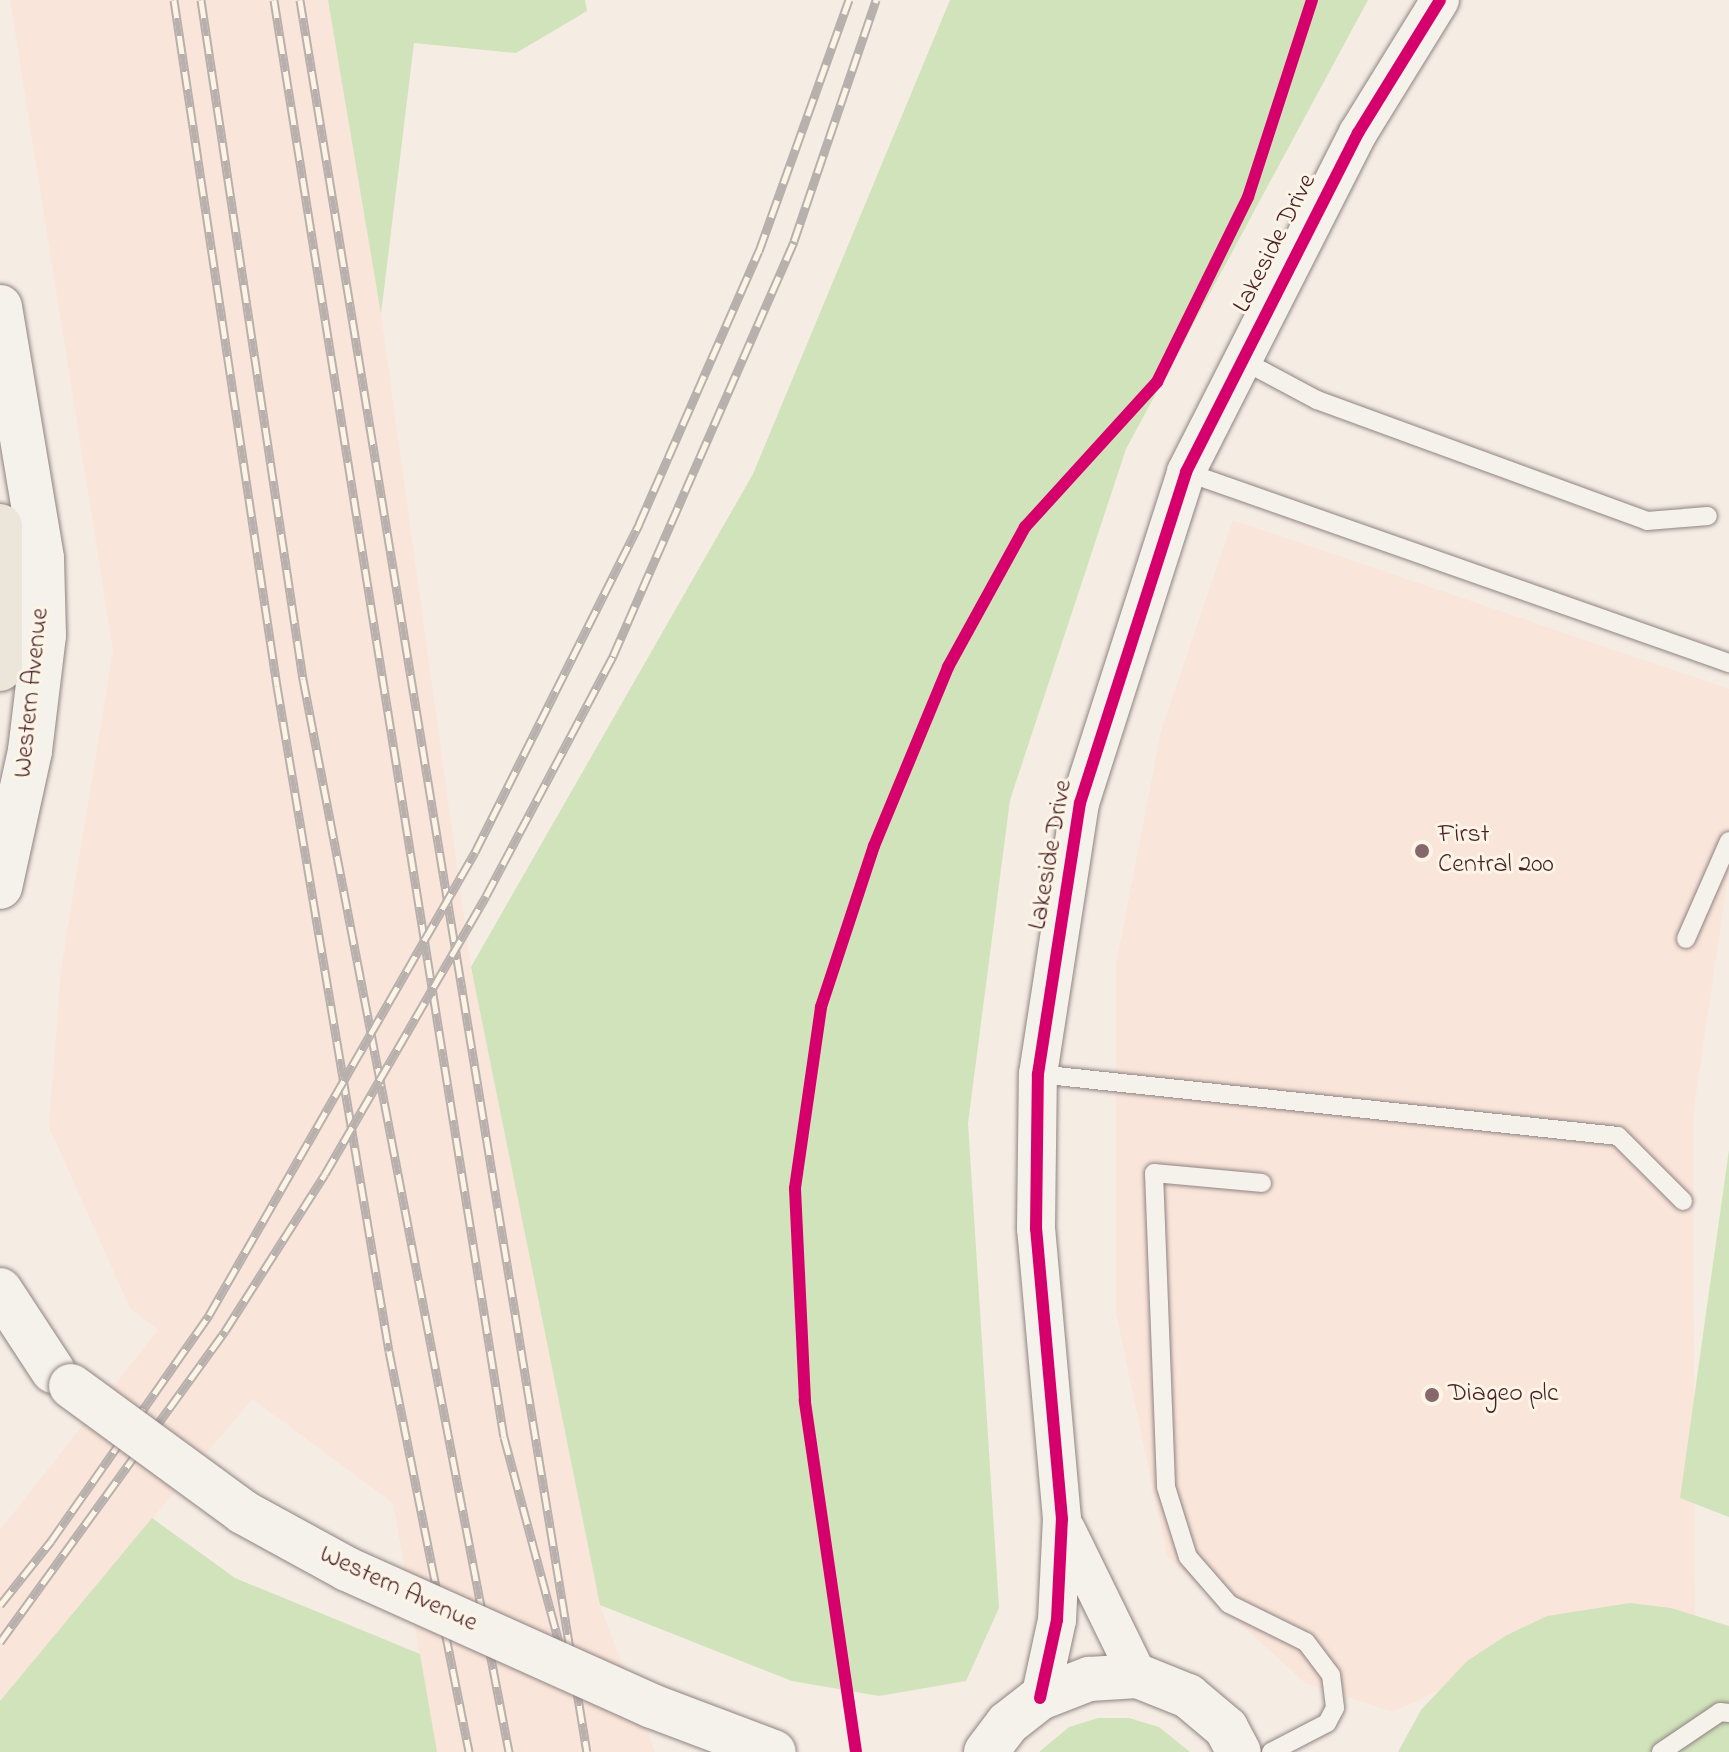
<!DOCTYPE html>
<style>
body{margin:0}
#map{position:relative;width:1729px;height:1752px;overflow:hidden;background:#f5ece4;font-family:"Indie Flower",sans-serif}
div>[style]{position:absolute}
.built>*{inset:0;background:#fae5da}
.green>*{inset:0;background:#d1e3ba}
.roads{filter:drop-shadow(0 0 2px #8f8382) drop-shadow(0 0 2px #8f8382)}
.lane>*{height:18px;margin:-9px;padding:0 9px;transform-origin:9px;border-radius:9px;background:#f5f1eb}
.street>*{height:38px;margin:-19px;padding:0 19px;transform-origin:19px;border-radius:19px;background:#f5f1eb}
.secondary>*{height:44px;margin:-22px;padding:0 22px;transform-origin:22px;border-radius:22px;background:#f5f1eb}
.highway>*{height:44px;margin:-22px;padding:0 22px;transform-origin:22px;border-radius:22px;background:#ece5d9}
.rail>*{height:9px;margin-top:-4.5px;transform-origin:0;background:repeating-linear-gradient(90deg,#fcf5e5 0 18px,#b8b0ad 0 36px);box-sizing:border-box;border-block:2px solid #b8b0ad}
.bridges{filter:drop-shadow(0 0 2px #8f8382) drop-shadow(0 0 2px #8f8382)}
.secondary-bridge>*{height:44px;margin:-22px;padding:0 22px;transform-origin:22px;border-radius:22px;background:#f5f1eb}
.cycleway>*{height:12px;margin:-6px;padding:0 6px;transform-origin:6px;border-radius:6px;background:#d6006c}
.dots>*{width:22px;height:22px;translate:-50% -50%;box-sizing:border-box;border:4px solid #fcf5e5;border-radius:50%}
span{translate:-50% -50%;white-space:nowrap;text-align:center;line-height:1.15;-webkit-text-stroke:6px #fcf5e5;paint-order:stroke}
.street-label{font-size:26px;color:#4a1f2b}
.poi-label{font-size:26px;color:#4a1f2b}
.left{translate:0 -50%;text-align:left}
</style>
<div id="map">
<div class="built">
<i style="clip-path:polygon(10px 0,328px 0,381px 314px,471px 968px,600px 1605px,655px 1752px,437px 1752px,393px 1503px,252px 1399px,0 1701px,0 1530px,158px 1330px,130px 1308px,49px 1127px,61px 970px,113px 650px)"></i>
<i style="clip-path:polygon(1233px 520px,1729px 689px,1729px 869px,1693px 1115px,1695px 1617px,1463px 1680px,1393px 1712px,1305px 1683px,1167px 1556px,1116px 1313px,1116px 965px,1161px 731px)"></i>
</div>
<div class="green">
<i style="clip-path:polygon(328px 0,585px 0,587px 11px,516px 53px,414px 43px,381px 314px)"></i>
<i style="clip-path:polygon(950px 0,1368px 0,1126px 449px,1010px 800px,968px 1123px,999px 1608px,966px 1681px,879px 1696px,792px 1681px,600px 1605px,471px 967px,753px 474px)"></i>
<i style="clip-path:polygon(1729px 1150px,1729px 1517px,1680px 1498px)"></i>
<i style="clip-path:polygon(152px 1518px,235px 1578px,420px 1654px,437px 1752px,0 1752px,0 1701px)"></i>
<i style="clip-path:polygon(1630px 1603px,1671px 1608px,1729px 1626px,1729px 1752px,1398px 1752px,1421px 1710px,1467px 1661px,1507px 1635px,1547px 1616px)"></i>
<i style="clip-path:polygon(1098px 1718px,1129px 1718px,1159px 1727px,1190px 1752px,1039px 1752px,1069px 1727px)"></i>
</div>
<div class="roads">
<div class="lane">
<i style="left:1242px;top:360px;width:85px;rotate:28.1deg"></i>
<i style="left:1317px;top:400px;width:351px;rotate:20.1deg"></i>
<i style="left:1647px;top:521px;width:61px;rotate:-4.7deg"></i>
<i style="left:1186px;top:472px;width:576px;rotate:19.38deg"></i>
<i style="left:1686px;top:939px;width:107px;rotate:-66.3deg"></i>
<i style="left:1038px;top:1074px;width:583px;rotate:6.1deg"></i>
<i style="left:1618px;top:1136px;width:92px;rotate:45deg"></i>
<i style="left:1262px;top:1183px;width:108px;rotate:-174.7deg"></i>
<i style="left:1154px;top:1173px;width:314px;rotate:87.8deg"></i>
<i style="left:1166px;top:1487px;width:73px;rotate:72.6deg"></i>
<i style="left:1188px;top:1557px;width:62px;rotate:48.9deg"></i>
<i style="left:1229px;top:1604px;width:86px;rotate:26.3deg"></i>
<i style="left:1306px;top:1642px;width:41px;rotate:52.9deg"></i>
<i style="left:1331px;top:1675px;width:33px;rotate:83deg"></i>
<i style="left:1335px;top:1708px;width:17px;rotate:118deg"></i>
<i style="left:1327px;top:1723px;width:63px;rotate:152.6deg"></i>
<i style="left:1661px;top:1752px;width:71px;rotate:-34.1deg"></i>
<i style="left:1720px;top:1712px;width:9px;rotate:6deg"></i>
</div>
<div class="street">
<i style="left:1066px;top:1529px;width:164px;rotate:63.9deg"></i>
<i style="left:1040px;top:1698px;width:80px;rotate:-77.7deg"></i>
<i style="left:1057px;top:1620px;width:101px;rotate:-87.2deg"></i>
<i style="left:1062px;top:1519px;width:291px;rotate:-95.1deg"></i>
<i style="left:1036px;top:1229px;width:155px;rotate:-89.3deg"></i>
<i style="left:1038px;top:1074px;width:274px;rotate:-81.2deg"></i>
<i style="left:1080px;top:803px;width:348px;rotate:-72.2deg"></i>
<i style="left:1186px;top:472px;width:380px;rotate:-63.1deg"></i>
<i style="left:1358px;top:133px;width:156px;rotate:-58.3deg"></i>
</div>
<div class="secondary">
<i style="left:0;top:307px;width:255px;rotate:80.5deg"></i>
<i style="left:42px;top:559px;width:76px;rotate:88.5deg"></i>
<i style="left:44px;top:635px;width:117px;rotate:96.9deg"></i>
<i style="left:30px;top:751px;width:139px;rotate:102.4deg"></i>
<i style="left:0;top:1290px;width:97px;rotate:56.8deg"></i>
<i style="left:986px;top:1752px;width:36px;rotate:-53deg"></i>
<i style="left:1008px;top:1723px;width:41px;rotate:-38deg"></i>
<i style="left:1040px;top:1698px;width:53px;rotate:-21.2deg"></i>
<i style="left:1089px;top:1679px;width:49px;rotate:-3.5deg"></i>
<i style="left:1138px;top:1676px;width:54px;rotate:21.8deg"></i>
<i style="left:1188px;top:1696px;width:50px;rotate:40.1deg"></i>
<i style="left:1226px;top:1728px;width:27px;rotate:62deg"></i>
</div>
<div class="highway">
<i style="left:0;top:526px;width:143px;rotate:90deg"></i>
</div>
</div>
<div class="rail">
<i style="left:174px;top:0;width:694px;rotate:81.46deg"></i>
<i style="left:277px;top:686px;width:674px;rotate:80.44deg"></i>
<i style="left:389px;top:1351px;width:409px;rotate:78.7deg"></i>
<i style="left:201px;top:0;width:687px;rotate:81.46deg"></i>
<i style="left:303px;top:679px;width:1093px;rotate:79.13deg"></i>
<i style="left:274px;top:0;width:1455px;rotate:80.91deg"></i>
<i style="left:504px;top:1437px;width:216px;rotate:75deg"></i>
<i style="left:300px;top:0;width:1775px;rotate:80.7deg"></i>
<i style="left:0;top:1605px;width:82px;rotate:-51.4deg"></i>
<i style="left:51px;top:1541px;width:276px;rotate:-55deg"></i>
<i style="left:209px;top:1315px;width:534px;rotate:-60.12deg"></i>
<i style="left:475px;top:852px;width:367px;rotate:-63.4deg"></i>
<i style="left:639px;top:524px;width:298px;rotate:-66.3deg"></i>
<i style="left:759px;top:251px;width:267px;rotate:-70.3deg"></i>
<i style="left:0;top:1642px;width:384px;rotate:-54.1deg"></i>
<i style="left:225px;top:1331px;width:186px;rotate:-57.5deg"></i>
<i style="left:325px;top:1174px;width:321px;rotate:-59.9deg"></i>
<i style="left:486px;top:896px;width:272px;rotate:-62.1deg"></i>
<i style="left:613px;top:656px;width:453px;rotate:-66.4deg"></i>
<i style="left:794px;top:241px;width:255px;rotate:-71.2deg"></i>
</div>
<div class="bridges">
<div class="secondary-bridge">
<i style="left:71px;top:1386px;width:213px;rotate:36.2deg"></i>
<i style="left:243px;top:1512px;width:119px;rotate:28.7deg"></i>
<i style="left:347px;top:1569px;width:334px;rotate:24.2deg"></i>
<i style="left:652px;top:1706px;width:130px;rotate:20.7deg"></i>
</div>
</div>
<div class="cycleway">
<i style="left:1040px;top:1698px;width:80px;rotate:-77.7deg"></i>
<i style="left:1057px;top:1620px;width:101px;rotate:-87.2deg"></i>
<i style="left:1062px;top:1519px;width:291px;rotate:-95.1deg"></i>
<i style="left:1036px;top:1229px;width:155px;rotate:-89.3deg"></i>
<i style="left:1038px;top:1074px;width:274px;rotate:-81.2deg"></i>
<i style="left:1080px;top:803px;width:348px;rotate:-72.2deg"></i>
<i style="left:1186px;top:472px;width:380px;rotate:-63.1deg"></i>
<i style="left:1358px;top:133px;width:156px;rotate:-58.3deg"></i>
<i style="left:856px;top:1752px;width:355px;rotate:-98.3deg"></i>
<i style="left:805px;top:1401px;width:213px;rotate:-92.7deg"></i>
<i style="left:795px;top:1188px;width:183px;rotate:-81.8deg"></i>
<i style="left:821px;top:1007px;width:169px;rotate:-71.8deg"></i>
<i style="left:874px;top:846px;width:194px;rotate:-67.5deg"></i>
<i style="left:948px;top:667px;width:160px;rotate:-61.2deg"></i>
<i style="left:1025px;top:527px;width:196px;rotate:-47.7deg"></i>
<i style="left:1157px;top:382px;width:206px;rotate:-63.8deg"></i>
<i style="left:1248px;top:197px;width:207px;rotate:-72deg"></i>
</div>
<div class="dots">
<i style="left:1422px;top:851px;background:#86676c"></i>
<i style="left:1432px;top:1395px;background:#86676c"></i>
</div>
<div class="street-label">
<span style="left:1276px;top:244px;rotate:-63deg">Lakeside Drive</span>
<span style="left:33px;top:693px;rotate:-84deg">Western Avenue</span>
<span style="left:1052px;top:855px;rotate:-80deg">Lakeside Drive</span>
<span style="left:398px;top:1590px;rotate:25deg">Western Avenue</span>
</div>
<div class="poi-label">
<span class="left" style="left:1438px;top:851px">First<br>Central 200</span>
<span class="left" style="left:1448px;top:1395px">Diageo plc</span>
</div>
</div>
